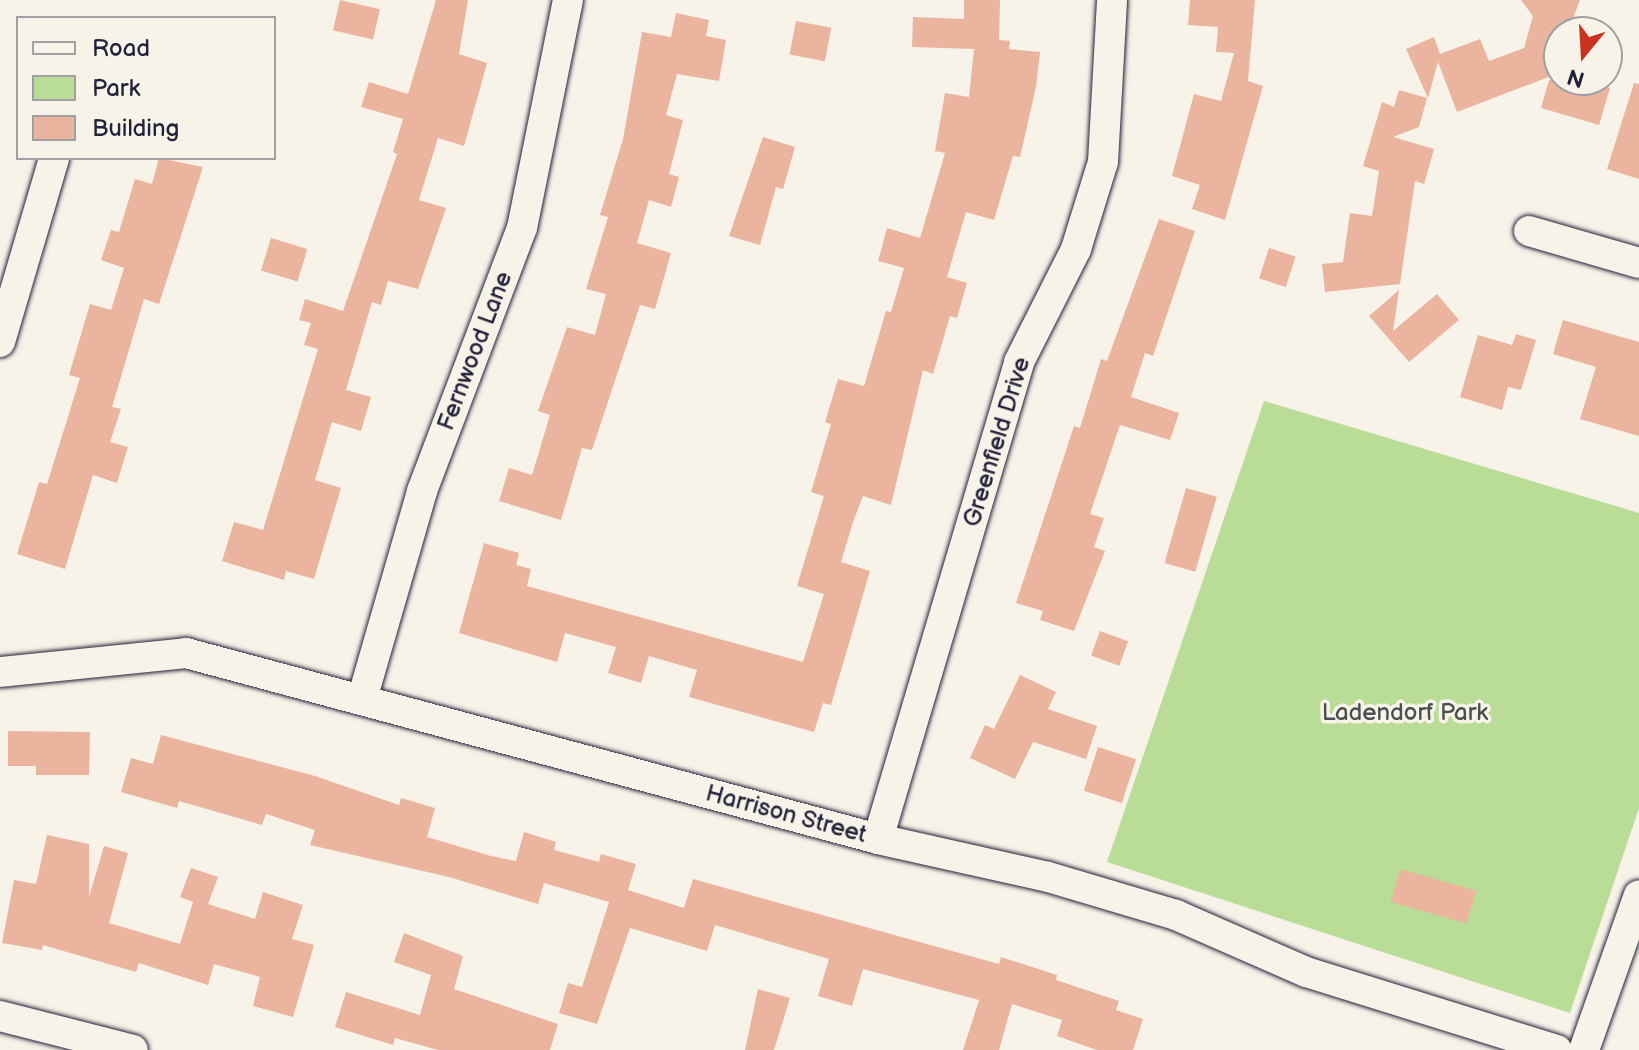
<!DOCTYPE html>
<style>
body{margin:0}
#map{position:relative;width:1639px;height:1050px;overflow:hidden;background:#f7f3e8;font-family:"Balsamiq Sans",sans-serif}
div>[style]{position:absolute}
.green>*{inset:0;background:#b9dc96}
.building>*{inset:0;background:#eab49f;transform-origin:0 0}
.roads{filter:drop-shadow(0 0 2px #22223b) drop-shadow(0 0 2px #22223b)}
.minor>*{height:30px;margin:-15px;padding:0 15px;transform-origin:15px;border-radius:15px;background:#f7f3e8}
span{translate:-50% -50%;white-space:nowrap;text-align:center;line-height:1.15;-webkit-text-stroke:7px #f7f3e8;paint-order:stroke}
.street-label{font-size:24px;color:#22223b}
.park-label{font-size:24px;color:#485052}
.legend{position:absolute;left:16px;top:16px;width:260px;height:144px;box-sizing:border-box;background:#f7f3e8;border:2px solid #a29fa3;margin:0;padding:10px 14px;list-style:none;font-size:24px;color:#22223b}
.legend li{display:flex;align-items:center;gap:16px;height:40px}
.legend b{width:40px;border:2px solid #a29fa3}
.north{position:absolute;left:1543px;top:16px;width:80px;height:80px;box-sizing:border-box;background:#f7f3e8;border:2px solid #a29fa3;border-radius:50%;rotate:198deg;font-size:22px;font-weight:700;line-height:32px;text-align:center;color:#22223b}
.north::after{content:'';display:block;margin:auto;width:28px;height:36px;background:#c8321e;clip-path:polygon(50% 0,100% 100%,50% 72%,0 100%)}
</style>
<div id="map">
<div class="green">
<i style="clip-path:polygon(1264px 401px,1639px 513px,1639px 808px,1570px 1013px,1107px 862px)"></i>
</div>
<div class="building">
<i style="left:340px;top:0;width:41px;height:31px;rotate:13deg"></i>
<i style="clip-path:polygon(436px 0,468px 0,459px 54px,487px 63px,464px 146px,438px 138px,419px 200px,446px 208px,418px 289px,388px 281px,381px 305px,372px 302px,346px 390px,371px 397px,361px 431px,332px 422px,315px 480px,341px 488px,314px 579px,286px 571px,284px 580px,222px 561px,234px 522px,263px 530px,318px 349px,304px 345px,311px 323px,299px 320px,305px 299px,343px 311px,397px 154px,393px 152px,403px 119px,361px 107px,369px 82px,408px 94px)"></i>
<i style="clip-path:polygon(964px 0,1000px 0,999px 40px,1010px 41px,1009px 49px,1040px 52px,1036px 87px,1020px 157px,1013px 156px,994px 220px,966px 212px,947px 277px,967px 283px,957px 318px,950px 316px,933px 374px,923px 370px,891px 505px,863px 496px,853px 522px,841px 562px,870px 571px,831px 705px,823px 703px,814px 732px,689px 697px,697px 670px,649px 656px,641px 683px,608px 673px,616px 647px,565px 633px,557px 662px,459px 633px,484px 543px,519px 553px,516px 565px,531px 569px,527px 586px,803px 662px,824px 594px,797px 586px,824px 496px,811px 492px,831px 424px,825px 422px,838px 379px,864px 386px,886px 311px,891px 312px,904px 268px,878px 261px,887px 228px,920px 238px,945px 153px,935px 151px,945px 93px,969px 97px,974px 49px,912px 47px,913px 17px,964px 19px)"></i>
<i style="clip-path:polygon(1190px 0,1255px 0,1248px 81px,1263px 86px,1225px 220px,1192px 209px,1200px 185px,1172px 176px,1194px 94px,1221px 101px,1234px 53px,1216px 52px,1218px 27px,1188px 25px)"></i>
<i style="clip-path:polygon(1521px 0,1580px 0,1568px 32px,1559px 32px,1559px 73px,1457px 112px,1438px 62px,1428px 98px,1406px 49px,1434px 37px,1440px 54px,1480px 39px,1489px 61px,1524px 48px,1533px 16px)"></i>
<i style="clip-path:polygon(676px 13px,709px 20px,706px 36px,726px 40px,719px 81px,677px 74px,666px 115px,683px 120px,669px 174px,679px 177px,671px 207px,649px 200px,637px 243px,671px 253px,655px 309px,640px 305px,592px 450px,582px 448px,561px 520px,499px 501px,509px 468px,532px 475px,550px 415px,538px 411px,567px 327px,595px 335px,606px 294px,586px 289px,608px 217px,600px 215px,623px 139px,642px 32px,671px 37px)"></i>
<i style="left:796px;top:21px;width:36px;height:34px;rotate:11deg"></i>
<i style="clip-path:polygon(1549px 80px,1582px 80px,1610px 88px,1599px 125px,1541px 108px)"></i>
<i style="clip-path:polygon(1634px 83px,1639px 84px,1639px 179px,1607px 169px)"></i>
<i style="clip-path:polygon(1399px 90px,1427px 98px,1419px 127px,1393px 137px,1434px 149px,1424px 184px,1415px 181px,1400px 284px,1325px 292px,1322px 264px,1343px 262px,1350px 213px,1372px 216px,1379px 171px,1363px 166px,1382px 102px,1394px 107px)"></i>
<i style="clip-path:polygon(763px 137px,795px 147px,783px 189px,776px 187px,760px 245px,729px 236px)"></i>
<i style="clip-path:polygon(159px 158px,203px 167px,159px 304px,144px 299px,112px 407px,121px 409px,110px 442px,128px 447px,117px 483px,93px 475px,65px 569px,17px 554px,39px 482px,47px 484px,80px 378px,69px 375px,90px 304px,111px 310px,124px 268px,101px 260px,111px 230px,119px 232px,135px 179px,152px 184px)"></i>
<i style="clip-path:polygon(1159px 219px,1195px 231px,1153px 356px,1145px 353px,1131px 397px,1179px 413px,1170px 440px,1120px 425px,1090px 514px,1104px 518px,1094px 547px,1105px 551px,1074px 631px,1040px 620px,1043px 611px,1016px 603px,1074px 426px,1080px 428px,1101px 359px,1107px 361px)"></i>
<i style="left:271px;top:238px;width:38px;height:34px;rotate:17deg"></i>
<i style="left:1269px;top:248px;width:28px;height:32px;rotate:18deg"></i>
<i style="clip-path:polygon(1399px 290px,1393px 331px,1437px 294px,1459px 320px,1409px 362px,1369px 316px)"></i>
<i style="clip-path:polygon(1563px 320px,1639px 342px,1639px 436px,1580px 419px,1596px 367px,1553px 354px)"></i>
<i style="clip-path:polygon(1516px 334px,1536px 340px,1521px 390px,1508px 387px,1502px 410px,1460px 397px,1478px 335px,1512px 345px)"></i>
<i style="left:1186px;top:488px;width:32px;height:78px;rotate:16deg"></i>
<i style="left:1100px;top:631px;width:30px;height:26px;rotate:20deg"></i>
<i style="clip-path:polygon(1020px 675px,1056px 692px,1048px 709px,1097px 726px,1086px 759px,1033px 742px,1015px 779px,970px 758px,985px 725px,994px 729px)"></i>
<i style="clip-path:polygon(8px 731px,90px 732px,89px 775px,36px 775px,36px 766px,8px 766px)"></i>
<i style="clip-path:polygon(161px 735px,315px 776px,399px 805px,401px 798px,435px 808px,427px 837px,491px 856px,516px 861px,524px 832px,556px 842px,554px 850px,599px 862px,601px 854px,636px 864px,628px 890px,684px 908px,693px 879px,999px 964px,1001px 957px,1057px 975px,1056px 980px,1119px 1001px,1116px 1010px,1143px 1019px,1133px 1050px,1097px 1050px,1057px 1036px,1062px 1020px,1012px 1004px,999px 1050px,963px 1050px,979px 1000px,863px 969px,852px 1006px,818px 996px,829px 959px,715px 925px,707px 951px,630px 928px,597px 1024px,559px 1013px,568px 983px,582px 987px,609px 902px,544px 883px,538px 904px,449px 877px,310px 845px,315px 830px,266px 814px,262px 825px,179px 801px,177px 808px,121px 792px,131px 758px,153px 764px)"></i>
<i style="left:1098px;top:747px;width:40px;height:46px;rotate:18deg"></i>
<i style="clip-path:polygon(47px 835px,89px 844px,89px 897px,104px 846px,128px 853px,109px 923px,180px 944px,193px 902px,180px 897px,191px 868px,218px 877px,208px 904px,255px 919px,263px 892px,303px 905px,292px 939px,314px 945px,293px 1017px,253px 1006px,260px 977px,214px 964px,208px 985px,139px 963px,136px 972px,43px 945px,42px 950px,2px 943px,14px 880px,36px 884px)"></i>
<i style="left:1400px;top:869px;width:79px;height:34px;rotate:16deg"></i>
<i style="clip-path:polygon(404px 933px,463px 956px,454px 989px,558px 1024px,550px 1050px,438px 1050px,395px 1038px,393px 1045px,335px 1027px,346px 992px,420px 1015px,431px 975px,394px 962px)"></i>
<i style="clip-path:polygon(758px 989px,790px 998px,774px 1050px,745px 1050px)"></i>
</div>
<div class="roads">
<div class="minor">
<i style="left:1529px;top:231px;width:115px;rotate:16.2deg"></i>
<i style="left:0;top:342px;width:192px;rotate:-73.6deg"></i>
<i style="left:0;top:672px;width:187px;rotate:-5.8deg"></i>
<i style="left:186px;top:653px;width:717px;rotate:15.04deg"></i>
<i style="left:878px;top:839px;width:174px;rotate:12.6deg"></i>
<i style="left:1048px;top:877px;width:134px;rotate:16.5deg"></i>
<i style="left:1176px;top:915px;width:142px;rotate:23.7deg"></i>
<i style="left:1306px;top:972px;width:263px;rotate:17.3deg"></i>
<i style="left:363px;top:696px;width:213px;rotate:-73.9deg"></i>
<i style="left:422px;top:491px;width:281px;rotate:-69.2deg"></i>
<i style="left:522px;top:228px;width:233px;rotate:-78.6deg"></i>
<i style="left:878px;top:839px;width:497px;rotate:-73.5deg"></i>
<i style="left:1019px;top:362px;width:127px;rotate:-63.2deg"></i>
<i style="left:1076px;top:249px;width:91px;rotate:-72.8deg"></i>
<i style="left:1103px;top:162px;width:162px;rotate:-86.8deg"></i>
<i style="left:0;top:1016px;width:137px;rotate:14.3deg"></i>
<i style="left:1584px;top:1050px;width:164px;rotate:-70.5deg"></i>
</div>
</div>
<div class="street-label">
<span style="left:475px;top:351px;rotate:-69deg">Fernwood Lane</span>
<span style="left:997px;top:442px;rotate:-73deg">Greenfield Drive</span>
<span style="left:786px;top:814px;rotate:15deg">Harrison Street</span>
</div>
<div class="park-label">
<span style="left:1405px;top:713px">Ladendorf Park</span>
</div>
<ul class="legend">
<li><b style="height:10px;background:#f7f3e8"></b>Road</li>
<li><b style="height:22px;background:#b9dc96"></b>Park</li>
<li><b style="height:22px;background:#eab49f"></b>Building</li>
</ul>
<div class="north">N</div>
</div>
